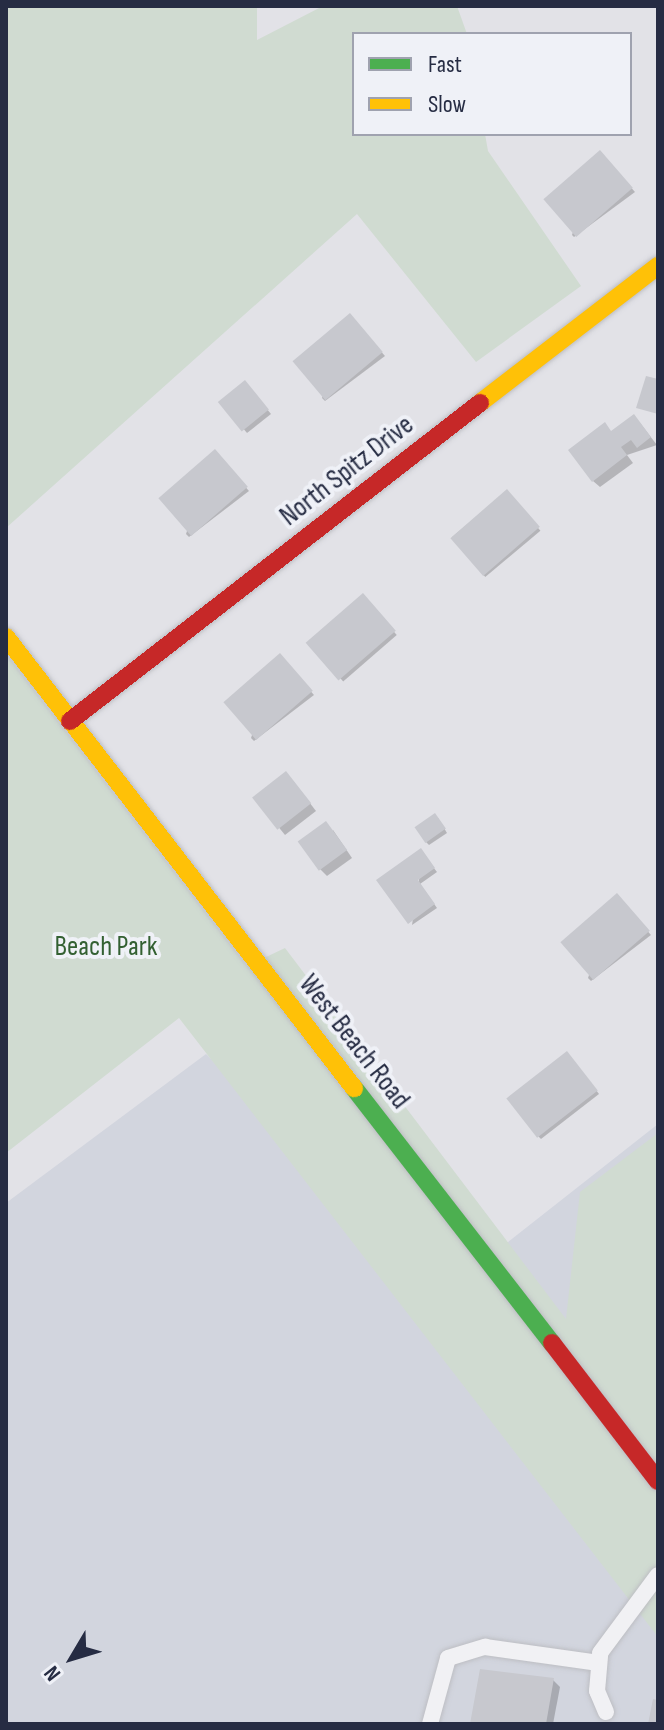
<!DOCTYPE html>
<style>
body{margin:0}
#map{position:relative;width:664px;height:1730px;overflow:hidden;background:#e2e2e7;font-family:"Sofia Sans Condensed",sans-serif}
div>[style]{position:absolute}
.built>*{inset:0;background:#d2d5de}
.green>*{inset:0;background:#d0dbd1}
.shadow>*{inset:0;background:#0003;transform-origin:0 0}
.building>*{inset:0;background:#c7c8ce;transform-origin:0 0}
.roads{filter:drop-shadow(0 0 2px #bdbec3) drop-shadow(0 0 2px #bdbec3)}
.lane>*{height:16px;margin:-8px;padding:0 8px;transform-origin:8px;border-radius:8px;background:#f1f1f4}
.fast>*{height:18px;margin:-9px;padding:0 9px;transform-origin:9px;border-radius:9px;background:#4caf50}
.slow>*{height:18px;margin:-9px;padding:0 9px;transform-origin:9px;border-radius:9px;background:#ffc107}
.jam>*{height:18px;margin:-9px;padding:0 9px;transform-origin:9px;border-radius:9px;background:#c62828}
span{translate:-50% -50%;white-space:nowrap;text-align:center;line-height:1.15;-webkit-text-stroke:8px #eff1f7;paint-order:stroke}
.street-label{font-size:28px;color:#262c43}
.park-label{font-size:28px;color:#336032}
.frame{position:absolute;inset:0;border:8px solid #262c43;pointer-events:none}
.legend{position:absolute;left:352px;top:32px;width:280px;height:104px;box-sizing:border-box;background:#eff1f7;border:2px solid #9fa2af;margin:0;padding:10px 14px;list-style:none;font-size:24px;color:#262c43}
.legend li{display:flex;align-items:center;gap:16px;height:40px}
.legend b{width:40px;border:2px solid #9fa2af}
.north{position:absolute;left:32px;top:1618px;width:80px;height:80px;-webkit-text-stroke:6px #eff1f7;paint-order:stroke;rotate:232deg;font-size:22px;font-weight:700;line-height:32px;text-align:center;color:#262c43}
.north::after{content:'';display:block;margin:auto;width:28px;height:36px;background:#262c43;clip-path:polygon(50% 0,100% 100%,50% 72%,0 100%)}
</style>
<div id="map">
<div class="built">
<i style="clip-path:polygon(206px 1054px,451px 1287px,658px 1124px,658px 1724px,6px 1724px,6px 1203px)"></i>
</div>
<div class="green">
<i style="clip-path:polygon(6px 6px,257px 6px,257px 40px,323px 6px,457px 6px,467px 34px,354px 34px,354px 134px,485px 134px,488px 151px,581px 286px,476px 362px,357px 214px,6px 528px)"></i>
<i style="clip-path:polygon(6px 654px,247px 966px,285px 948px,566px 1319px,580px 1192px,658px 1133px,658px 1637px,179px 1018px,6px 1153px)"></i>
</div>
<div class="shadow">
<i style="clip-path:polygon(600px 152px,635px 192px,574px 237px,572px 235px)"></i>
<i style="clip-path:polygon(350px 316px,385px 356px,325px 401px,322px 398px)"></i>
<i style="clip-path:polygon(248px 386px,271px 414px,247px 433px,221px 402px)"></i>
<i style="clip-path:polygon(640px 423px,657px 445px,627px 455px,633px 463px,600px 487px,593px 481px,612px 432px)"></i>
<i style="clip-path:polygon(215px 452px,249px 491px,189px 537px,186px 534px)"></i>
<i style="left:507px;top:491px;width:52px;height:72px;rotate:50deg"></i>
<i style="left:362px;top:595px;width:53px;height:71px;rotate:49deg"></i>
<i style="clip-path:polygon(280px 656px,314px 695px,254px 741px,251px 738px)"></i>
<i style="clip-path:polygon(293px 781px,316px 811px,285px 835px,255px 798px)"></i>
<i style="clip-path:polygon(438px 818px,447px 833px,429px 845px,426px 842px)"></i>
<i style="clip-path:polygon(333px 830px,352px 858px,327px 876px,320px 869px)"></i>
<i style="clip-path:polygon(423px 854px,437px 872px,420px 884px,437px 908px,412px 925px)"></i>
<i style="clip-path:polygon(617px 896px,651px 935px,591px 981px,588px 978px)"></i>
<i style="clip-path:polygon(570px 1056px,599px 1094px,541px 1139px,538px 1136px)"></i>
<i style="clip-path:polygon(553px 1680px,560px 1687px,553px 1724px,472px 1724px)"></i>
</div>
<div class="building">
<i style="left:600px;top:150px;width:50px;height:75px;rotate:49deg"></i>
<i style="left:350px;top:313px;width:51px;height:75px;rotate:50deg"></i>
<i style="clip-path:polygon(646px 376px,658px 379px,658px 414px,636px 408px)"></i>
<i style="left:245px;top:380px;width:38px;height:35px;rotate:51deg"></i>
<i style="clip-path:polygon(634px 414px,651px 437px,637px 448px,631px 440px,621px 447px,627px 455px,592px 482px,568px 450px,605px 422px,611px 431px)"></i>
<i style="left:215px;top:449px;width:50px;height:75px;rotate:49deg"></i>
<i style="left:507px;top:489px;width:50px;height:75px;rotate:49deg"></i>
<i style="left:363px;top:593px;width:50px;height:76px;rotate:49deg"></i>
<i style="left:280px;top:653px;width:50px;height:75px;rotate:49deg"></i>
<i style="left:286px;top:771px;width:41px;height:43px;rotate:52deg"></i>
<i style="left:435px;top:813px;width:19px;height:25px;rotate:55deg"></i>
<i style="left:326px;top:821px;width:36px;height:35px;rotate:54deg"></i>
<i style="clip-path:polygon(421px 848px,435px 868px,418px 880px,435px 904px,408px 924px,376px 880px)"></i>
<i style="left:617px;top:893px;width:50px;height:75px;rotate:49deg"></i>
<i style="left:567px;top:1051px;width:50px;height:77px;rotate:52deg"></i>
<i style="clip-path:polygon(480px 1669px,554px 1678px,546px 1724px,470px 1724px)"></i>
<i style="clip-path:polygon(653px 1699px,658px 1700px,658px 1724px,648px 1724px)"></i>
</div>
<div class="roads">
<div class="lane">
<i style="left:606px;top:1712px;width:23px;rotate:-113deg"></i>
<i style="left:597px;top:1691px;width:38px;rotate:-85deg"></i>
<i style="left:600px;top:1653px;width:97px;rotate:-53.4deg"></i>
<i style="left:430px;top:1724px;width:68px;rotate:-74.7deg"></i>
<i style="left:448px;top:1658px;width:39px;rotate:-17deg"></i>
<i style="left:485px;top:1647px;width:115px;rotate:8deg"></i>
</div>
<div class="fast">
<i style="left:354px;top:1088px;width:323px;rotate:52.2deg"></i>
</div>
<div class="slow">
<i style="left:480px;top:403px;width:225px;rotate:-37.6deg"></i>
<i style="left:6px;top:637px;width:570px;rotate:52.35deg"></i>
</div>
<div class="jam">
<i style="left:70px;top:721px;width:519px;rotate:-37.8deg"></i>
<i style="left:552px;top:1343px;width:174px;rotate:52.5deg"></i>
</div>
</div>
<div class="street-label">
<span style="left:347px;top:471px;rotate:-38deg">North Spitz Drive</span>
<span style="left:354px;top:1042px;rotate:52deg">West Beach Road</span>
</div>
<div class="park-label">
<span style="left:106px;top:947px">Beach Park</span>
</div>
<div class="frame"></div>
<ul class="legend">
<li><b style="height:10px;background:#4caf50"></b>Fast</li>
<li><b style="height:10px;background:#ffc107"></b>Slow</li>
</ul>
<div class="north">N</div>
</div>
